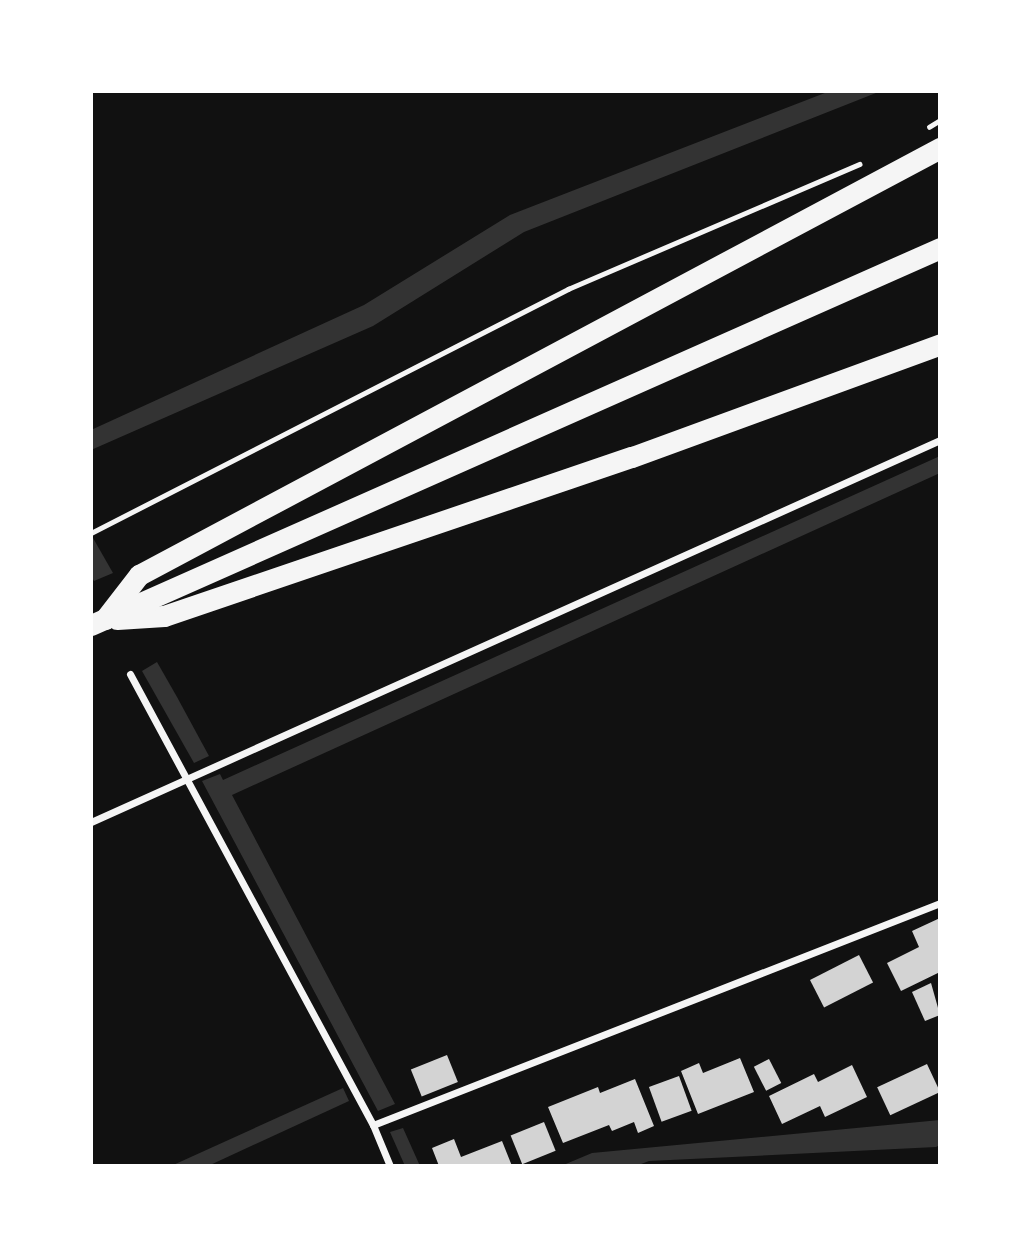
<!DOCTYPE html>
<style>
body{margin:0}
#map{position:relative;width:1031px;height:1257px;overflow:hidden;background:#111;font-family:"Varela Round",sans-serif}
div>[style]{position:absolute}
.water>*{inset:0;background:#333}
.building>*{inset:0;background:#d3d3d3;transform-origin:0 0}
.path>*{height:4.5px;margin:-2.25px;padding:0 2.25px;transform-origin:2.25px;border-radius:2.25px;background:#f5f5f5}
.minor>*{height:7px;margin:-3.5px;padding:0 3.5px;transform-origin:3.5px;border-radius:3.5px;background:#f5f5f5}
.motorway>*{height:21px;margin:-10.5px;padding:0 10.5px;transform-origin:10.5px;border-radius:10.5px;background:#f5f5f5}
span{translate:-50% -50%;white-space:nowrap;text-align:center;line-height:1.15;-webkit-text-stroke:7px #fff;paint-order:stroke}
.frame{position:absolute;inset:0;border:93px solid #fff;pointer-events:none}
</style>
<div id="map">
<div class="water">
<i style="clip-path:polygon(830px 91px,881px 91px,524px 232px,373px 326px,91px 450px,91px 430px,364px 305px,510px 215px)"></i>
<i style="clip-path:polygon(940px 456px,940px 473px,232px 795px,395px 1104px,378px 1111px,202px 781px,220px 774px,223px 780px)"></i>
<i style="clip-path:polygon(93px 538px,113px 573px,94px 581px,91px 576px)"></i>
<i style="clip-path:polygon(157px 662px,177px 697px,209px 756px,194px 763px,142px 671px)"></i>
<i style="clip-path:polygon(343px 1088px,349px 1101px,208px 1166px,171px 1166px)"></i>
<i style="clip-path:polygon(940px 1120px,940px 1145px,936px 1147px,649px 1161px,636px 1166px,561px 1166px,592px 1153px)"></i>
<i style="clip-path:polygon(403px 1128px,420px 1166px,405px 1166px,390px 1132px)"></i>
</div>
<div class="building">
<i style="clip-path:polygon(940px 918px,940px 972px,901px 991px,887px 963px,919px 947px,912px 931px)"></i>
<i style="left:859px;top:955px;width:31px;height:55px;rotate:63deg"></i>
<i style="clip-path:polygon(931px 983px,940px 1015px,925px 1021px,912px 992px)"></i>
<i style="left:447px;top:1055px;width:29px;height:39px;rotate:68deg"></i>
<i style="clip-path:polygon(740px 1058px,754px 1092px,698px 1114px,681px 1071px,699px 1063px,703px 1073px)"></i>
<i style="left:769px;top:1059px;width:27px;height:17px;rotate:63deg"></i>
<i style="left:927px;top:1064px;width:31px;height:55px;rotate:65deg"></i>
<i style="clip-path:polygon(852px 1065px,867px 1097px,825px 1117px,820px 1106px,782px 1124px,769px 1096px,814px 1074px,818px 1082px)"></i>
<i style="left:679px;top:1076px;width:37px;height:32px;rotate:70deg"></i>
<i style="clip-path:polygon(635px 1079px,654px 1126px,638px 1133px,634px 1122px,612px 1131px,609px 1125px,563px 1143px,548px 1107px,598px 1087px,600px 1093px)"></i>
<i style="left:544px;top:1122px;width:31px;height:36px;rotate:68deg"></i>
<i style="clip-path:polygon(454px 1139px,461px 1157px,502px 1141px,512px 1166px,439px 1166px,432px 1148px)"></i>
</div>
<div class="path">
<i style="left:929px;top:127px;width:13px;rotate:-32deg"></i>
<i style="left:91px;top:533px;width:536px;rotate:-27.09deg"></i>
<i style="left:568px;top:289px;width:317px;rotate:-23.2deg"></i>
</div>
<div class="minor">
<i style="left:130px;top:674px;width:512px;rotate:61.68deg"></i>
<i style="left:373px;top:1125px;width:44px;rotate:67.5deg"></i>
<i style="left:91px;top:822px;width:931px;rotate:-24.22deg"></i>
<i style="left:373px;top:1125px;width:609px;rotate:-21.38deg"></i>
</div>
<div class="motorway">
<i style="left:105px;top:619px;width:56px;rotate:-52.3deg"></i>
<i style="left:139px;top:575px;width:908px;rotate:-28.06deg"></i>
<i style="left:117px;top:619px;width:47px;rotate:-3.7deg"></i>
<i style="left:164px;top:616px;width:494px;rotate:-18.8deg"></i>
<i style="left:632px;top:457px;width:328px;rotate:-20.1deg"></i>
<i style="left:91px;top:625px;width:929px;rotate:-23.94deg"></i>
</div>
<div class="frame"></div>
</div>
